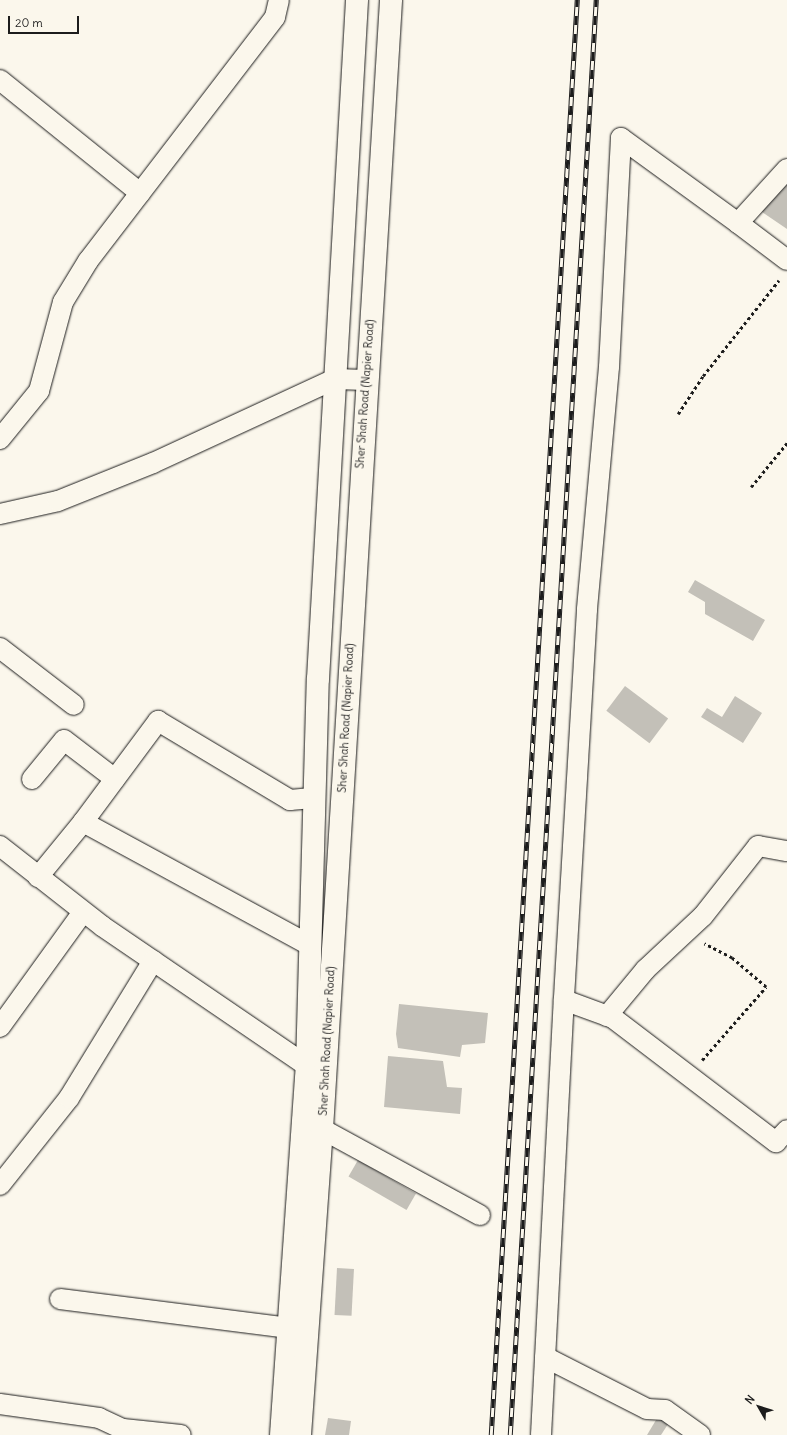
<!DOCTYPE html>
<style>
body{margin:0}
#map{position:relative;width:787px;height:1435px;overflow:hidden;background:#fbf7ec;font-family:Delius,sans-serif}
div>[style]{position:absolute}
.building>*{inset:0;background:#c3c0b8;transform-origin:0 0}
.path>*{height:2.5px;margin-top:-1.25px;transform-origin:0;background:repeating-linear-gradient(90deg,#1c1c1c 0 3px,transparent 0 6px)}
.roads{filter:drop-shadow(0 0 1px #1c1c1c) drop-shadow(0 0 1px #1c1c1c)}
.minor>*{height:20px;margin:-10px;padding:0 10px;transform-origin:10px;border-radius:10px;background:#fbf7ec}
.primary>*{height:22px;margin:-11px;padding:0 11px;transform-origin:11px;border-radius:11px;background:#fbf7ec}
.rail>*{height:4.5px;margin-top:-2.25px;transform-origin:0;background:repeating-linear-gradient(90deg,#fbf7ec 0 9px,#1c1c1c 0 18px);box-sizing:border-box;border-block:1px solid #1c1c1c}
span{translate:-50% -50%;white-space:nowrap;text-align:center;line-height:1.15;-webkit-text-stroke:3px #fbf7ec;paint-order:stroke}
.street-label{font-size:11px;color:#1c1c1c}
.north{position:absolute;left:739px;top:1387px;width:40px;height:40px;-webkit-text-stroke:3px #fbf7ec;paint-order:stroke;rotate:309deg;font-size:11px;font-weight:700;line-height:16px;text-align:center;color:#1c1c1c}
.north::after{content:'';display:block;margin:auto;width:14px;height:18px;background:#1c1c1c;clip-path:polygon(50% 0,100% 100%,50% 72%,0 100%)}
.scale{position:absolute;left:8px;top:16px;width:71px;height:18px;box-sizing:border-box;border:2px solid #1c1c1c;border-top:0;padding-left:5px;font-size:12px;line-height:14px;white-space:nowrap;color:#1c1c1c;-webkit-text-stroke:3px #fbf7ec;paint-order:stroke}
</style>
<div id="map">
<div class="building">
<i style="clip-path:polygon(787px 165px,787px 229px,749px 203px)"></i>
<i style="clip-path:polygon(695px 580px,765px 620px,753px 641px,705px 614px,705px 602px,688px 592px)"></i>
<i style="left:625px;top:686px;width:54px;height:31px;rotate:37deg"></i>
<i style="clip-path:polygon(735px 696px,762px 713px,743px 743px,701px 717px,707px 708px,722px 717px)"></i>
<i style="clip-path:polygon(399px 1004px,488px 1013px,485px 1043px,462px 1045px,460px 1057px,398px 1048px,396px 1034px)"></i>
<i style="clip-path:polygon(388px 1056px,443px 1061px,447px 1087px,462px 1088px,460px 1114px,384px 1107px)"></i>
<i style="left:358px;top:1160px;width:67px;height:19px;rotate:30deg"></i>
<i style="left:337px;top:1268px;width:17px;height:47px;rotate:3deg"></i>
<i style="clip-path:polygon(659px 1415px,670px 1421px,661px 1435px,647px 1435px)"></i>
<i style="clip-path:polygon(328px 1418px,351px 1421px,349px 1435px,325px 1435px)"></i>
</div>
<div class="path">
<i style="left:678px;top:414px;width:45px;rotate:-56.7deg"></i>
<i style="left:703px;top:376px;width:122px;rotate:-51.6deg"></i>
<i style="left:751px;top:487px;width:57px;rotate:-50.7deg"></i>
<i style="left:702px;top:1060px;width:97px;rotate:-48.8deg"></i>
<i style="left:766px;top:987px;width:45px;rotate:-139.5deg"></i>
<i style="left:732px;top:958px;width:31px;rotate:-153deg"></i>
</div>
<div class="roads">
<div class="minor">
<i style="left:0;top:80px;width:180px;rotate:38.9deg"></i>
<i style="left:621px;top:138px;width:229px;rotate:93deg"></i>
<i style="left:609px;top:367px;width:244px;rotate:95.2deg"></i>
<i style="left:587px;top:610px;width:391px;rotate:93.4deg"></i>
<i style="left:564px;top:1000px;width:52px;rotate:20.2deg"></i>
<i style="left:613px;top:1018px;width:205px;rotate:37.3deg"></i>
<i style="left:776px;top:1142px;width:16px;rotate:-47deg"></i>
<i style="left:621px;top:138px;width:145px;rotate:36deg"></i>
<i style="left:738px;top:223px;width:73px;rotate:-47.8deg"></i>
<i style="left:738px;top:223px;width:61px;rotate:37.1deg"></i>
<i style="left:0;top:439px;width:62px;rotate:-50.9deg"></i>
<i style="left:39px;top:391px;width:92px;rotate:-74.9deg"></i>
<i style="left:63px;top:302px;width:48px;rotate:-58.6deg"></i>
<i style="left:88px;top:261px;width:307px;rotate:-52.5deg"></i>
<i style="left:275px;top:17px;width:17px;rotate:-77deg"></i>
<i style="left:0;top:514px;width:59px;rotate:-12.6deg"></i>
<i style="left:58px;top:501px;width:102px;rotate:-21.8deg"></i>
<i style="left:153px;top:463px;width:200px;rotate:-24.8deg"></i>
<i style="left:335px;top:379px;width:31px;rotate:2deg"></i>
<i style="left:0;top:648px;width:93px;rotate:37.6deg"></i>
<i style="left:32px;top:779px;width:50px;rotate:-50.6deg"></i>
<i style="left:64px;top:740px;width:64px;rotate:37.4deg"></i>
<i style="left:83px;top:822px;width:126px;rotate:-53.4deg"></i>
<i style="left:158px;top:721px;width:154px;rotate:30.9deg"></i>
<i style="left:290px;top:800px;width:25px;rotate:-5deg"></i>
<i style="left:0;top:846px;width:130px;rotate:38.1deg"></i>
<i style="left:102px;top:926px;width:248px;rotate:34.3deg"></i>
<i style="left:38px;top:877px;width:71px;rotate:-50.7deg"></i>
<i style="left:83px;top:822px;width:258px;rotate:28.5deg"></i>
<i style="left:607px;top:1016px;width:60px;rotate:-50.4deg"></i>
<i style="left:645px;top:970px;width:79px;rotate:-43deg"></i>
<i style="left:703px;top:916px;width:89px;rotate:-51.8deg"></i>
<i style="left:758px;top:846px;width:29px;rotate:10deg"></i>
<i style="left:0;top:1027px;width:142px;rotate:-54.2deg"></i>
<i style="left:322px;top:1129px;width:180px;rotate:28.6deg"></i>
<i style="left:0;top:1185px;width:111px;rotate:-51.6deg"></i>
<i style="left:69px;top:1098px;width:161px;rotate:-58.5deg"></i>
<i style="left:60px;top:1299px;width:231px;rotate:7.2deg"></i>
<i style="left:545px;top:1357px;width:114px;rotate:27deg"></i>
<i style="left:647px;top:1409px;width:18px;rotate:3deg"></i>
<i style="left:665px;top:1410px;width:43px;rotate:35.5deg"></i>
<i style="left:0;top:1404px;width:100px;rotate:8deg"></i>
<i style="left:99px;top:1418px;width:26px;rotate:25deg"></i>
<i style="left:123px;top:1429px;width:58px;rotate:5.9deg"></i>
<i style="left:541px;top:1435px;width:436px;rotate:-87deg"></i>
</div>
<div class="primary">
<i style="left:281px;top:1435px;width:370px;rotate:-86deg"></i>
<i style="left:307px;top:1066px;width:387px;rotate:-88.4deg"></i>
<i style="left:318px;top:679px;width:680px;rotate:-86.71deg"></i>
<i style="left:300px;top:1435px;width:307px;rotate:-85.9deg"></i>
<i style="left:322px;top:1129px;width:1131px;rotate:-86.5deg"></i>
</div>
</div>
<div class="rail">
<i style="left:491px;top:1435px;width:1438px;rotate:-86.57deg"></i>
<i style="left:510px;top:1435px;width:1438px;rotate:-86.57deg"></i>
</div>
<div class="street-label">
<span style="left:365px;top:394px;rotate:-86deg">Sher Shah Road (Napier Road)</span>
<span style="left:346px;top:718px;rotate:-87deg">Sher Shah Road (Napier Road)</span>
<span style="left:327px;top:1041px;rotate:-87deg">Sher Shah Road (Napier Road)</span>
</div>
<div class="north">N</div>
<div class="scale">20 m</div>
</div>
